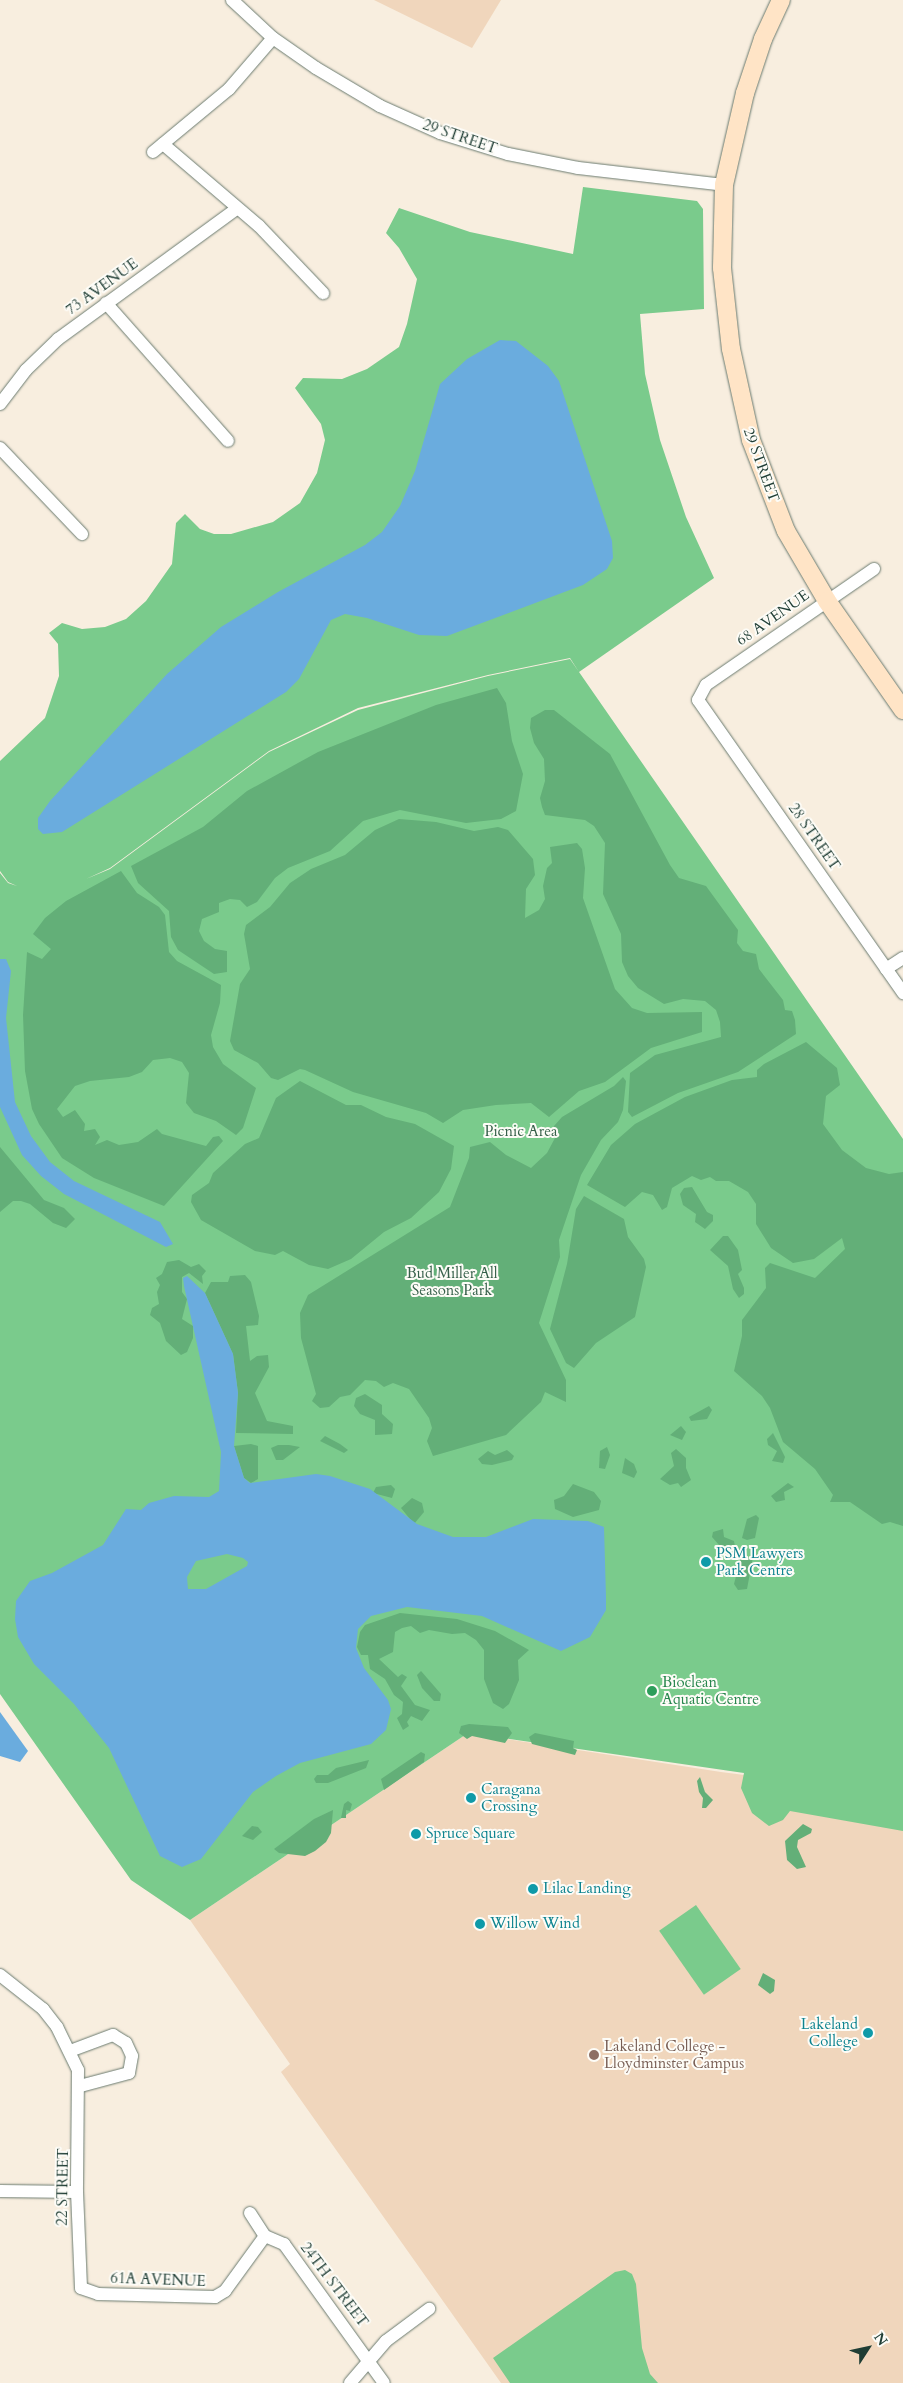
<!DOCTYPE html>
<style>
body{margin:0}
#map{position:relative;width:903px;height:2383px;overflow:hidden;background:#f8eedf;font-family:Cardo,serif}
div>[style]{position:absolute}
.built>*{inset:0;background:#f0d6bc}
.green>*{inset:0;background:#7acb8c;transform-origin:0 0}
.forest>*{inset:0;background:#63af78}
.water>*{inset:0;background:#6aacde}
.roads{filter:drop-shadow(0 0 1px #6b7b70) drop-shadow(0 0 1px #6b7b70)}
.street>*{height:12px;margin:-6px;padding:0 6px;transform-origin:6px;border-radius:6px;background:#fff}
.secondary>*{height:18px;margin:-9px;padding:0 9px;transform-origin:9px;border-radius:9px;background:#ffe4c6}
.dots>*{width:14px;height:14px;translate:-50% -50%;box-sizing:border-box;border:2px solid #fdfcf7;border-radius:50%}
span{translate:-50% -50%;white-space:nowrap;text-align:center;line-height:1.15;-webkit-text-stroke:4px #fdfcf7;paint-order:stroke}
.street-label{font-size:15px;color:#1f3d34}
.park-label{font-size:15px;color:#36604a}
.culture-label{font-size:15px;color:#0d838f}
.left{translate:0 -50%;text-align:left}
.right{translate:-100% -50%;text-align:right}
.leisure-label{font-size:15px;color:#27864d}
.education-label{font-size:15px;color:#785e54}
.north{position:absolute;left:843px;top:2323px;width:50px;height:50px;-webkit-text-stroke:4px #fdfcf7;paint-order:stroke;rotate:55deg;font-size:14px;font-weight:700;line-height:20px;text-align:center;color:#1f3d34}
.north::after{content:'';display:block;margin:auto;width:18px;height:22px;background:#1f3d34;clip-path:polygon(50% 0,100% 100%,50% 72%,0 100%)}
</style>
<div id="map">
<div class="built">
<i style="clip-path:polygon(374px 0,501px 0,472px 48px)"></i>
<i style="clip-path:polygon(468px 1733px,721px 1772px,903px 1795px,903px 2383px,501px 2383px,281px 2072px,290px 2064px,190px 1920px)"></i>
</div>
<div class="green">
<i style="clip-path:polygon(583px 187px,697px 201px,703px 209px,704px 309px,640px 314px,645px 374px,660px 440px,686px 517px,714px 578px,579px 672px,570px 658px,488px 675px,358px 708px,269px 751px,110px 868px,86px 879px,110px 869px,269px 752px,358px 710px,488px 676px,570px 659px,903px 1139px,903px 1831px,790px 1811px,783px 1820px,769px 1826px,752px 1813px,741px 1788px,744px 1773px,468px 1733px,190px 1920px,131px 1880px,0 1694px,0 873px,8px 883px,17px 886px,8px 882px,0 871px,0 761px,45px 718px,59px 676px,58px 644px,49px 633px,62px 623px,82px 629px,105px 627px,126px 619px,146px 601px,172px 564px,176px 523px,185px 514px,200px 529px,214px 534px,231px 534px,273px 522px,300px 503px,317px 473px,325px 440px,321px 424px,295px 388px,303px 378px,342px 379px,367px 369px,399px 347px,407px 324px,417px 279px,399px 248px,386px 233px,399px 208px,470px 232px,573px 254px)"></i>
<i style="left:696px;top:1905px;width:78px;height:45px;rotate:55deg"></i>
<i style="clip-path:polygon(625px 2270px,632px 2274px,636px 2284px,642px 2348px,650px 2374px,658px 2383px,510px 2383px,493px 2358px,615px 2272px)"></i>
</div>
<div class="forest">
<i style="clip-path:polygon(497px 688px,506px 703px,512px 741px,523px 774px,516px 811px,501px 819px,466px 823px,400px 810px,363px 821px,330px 851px,288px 868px,275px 878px,257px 902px,247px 907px,240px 900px,230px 899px,219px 903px,219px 912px,202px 919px,199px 931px,204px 941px,215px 949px,227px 951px,227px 972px,214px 974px,178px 950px,171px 937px,169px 911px,138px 883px,131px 866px,203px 827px,247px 791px,318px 752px,436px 705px)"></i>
<i style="clip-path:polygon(545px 710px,554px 710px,610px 754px,670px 865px,679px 878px,706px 886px,738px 930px,737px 943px,743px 951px,756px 954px,759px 969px,783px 1000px,785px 1010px,792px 1011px,795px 1020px,796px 1034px,738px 1072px,678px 1093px,632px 1117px,628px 1112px,630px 1073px,655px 1055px,721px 1037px,720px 1022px,716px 1010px,705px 1001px,683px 999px,664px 1004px,638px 988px,628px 976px,622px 962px,621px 934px,603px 894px,605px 843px,594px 826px,585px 820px,545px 815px,542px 807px,540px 798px,545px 781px,544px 759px,534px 743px,530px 728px,531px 718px)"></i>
<i style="clip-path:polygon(399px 819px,436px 822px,474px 831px,498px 827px,508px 830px,533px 859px,535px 875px,526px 889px,525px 918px,539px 910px,545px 899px,543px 886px,547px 868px,552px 863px,550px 847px,577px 843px,582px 849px,585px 868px,583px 898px,615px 989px,632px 1008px,647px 1013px,702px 1012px,702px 1032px,651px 1048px,605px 1082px,579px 1091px,549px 1117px,531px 1103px,496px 1105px,463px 1110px,443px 1123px,426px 1113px,353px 1092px,305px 1070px,300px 1069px,278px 1080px,271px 1078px,258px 1063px,234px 1050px,230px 1041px,240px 984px,250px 969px,244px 934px,246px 925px,270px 907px,290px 883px,311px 869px,345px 855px,375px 830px)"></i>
<i style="clip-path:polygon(121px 871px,137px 893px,159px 907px,165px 915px,169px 952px,177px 961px,221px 985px,220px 1003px,211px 1035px,213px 1047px,223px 1064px,256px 1088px,243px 1128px,236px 1135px,216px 1121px,194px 1113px,186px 1103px,189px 1073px,182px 1062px,170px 1058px,153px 1060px,142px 1072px,129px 1077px,90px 1081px,75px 1086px,57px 1109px,63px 1117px,75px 1110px,85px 1124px,84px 1131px,95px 1129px,100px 1137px,95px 1145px,107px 1140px,119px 1145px,138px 1142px,157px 1129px,162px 1134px,206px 1146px,213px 1137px,219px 1136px,223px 1141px,164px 1206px,94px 1178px,62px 1158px,39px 1124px,32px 1109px,25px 1071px,23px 1015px,27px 952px,42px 959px,51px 949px,33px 934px,45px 918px,66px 901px)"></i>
<i style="clip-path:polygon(806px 1042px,837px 1068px,840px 1085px,826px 1096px,823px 1124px,842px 1150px,866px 1168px,889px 1174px,903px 1172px,903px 1526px,890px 1522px,882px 1524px,850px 1502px,830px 1502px,833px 1495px,815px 1469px,783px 1442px,770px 1408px,762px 1396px,734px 1371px,742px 1336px,742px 1320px,766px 1288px,765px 1268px,770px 1263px,815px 1278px,845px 1249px,842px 1238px,814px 1259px,793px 1263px,771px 1248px,756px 1224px,756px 1204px,748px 1192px,729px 1181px,716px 1181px,710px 1177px,701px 1180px,692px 1176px,672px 1188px,667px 1207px,662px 1210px,653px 1195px,642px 1192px,625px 1207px,587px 1185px,611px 1145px,635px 1124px,685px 1097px,732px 1080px,757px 1077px,757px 1070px,764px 1064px)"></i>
<i style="clip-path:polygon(623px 1077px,626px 1081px,623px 1110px,618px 1122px,601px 1140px,581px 1175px,559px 1240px,560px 1257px,539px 1323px,566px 1380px,566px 1402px,545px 1392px,541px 1402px,506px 1435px,433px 1456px,427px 1441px,432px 1428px,429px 1418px,409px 1389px,393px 1383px,384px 1387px,376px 1381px,365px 1380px,350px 1395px,340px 1397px,329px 1407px,320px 1408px,312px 1401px,316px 1394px,301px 1338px,300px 1313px,308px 1295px,450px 1207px,469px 1158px,470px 1147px,490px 1142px,506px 1155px,531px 1168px,547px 1153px,555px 1138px,554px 1126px,562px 1117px,614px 1086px)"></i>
<i style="clip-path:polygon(300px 1081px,346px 1105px,361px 1105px,386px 1117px,415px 1124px,454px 1146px,451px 1169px,439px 1192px,411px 1218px,384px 1232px,351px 1259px,328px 1269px,309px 1265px,283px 1251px,275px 1255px,255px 1251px,201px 1220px,191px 1202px,192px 1195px,209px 1183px,213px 1173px,245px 1144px,259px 1138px,276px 1098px)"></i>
<i style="clip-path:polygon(0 1147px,44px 1200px,64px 1208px,75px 1219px,66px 1228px,53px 1223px,30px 1204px,21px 1201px,13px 1201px,0 1212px)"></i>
<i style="clip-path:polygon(692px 1187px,707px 1212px,713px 1215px,713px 1221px,705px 1229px,695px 1222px,696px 1214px,683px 1205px,680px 1194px,684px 1188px)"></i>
<i style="clip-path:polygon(584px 1196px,624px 1219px,628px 1237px,644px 1259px,646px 1267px,635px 1317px,596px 1343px,574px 1368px,566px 1363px,550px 1329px,567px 1264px,576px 1209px)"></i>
<i style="clip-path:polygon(723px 1236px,728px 1236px,738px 1250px,742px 1270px,738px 1274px,744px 1288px,744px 1294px,739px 1298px,733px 1289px,728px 1266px,710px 1250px)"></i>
<i style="clip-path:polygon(179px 1260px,191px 1267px,199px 1264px,206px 1271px,202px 1276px,203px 1284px,189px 1273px,182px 1277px,182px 1292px,187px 1299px,182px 1319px,193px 1326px,193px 1338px,187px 1352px,181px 1355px,166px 1341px,160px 1323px,150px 1315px,152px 1308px,159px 1304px,157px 1292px,160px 1285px,156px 1278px,162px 1274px,167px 1262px)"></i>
<i style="clip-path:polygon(245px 1275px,251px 1282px,259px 1316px,258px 1325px,246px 1326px,250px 1361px,257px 1356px,268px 1355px,269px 1367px,255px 1393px,267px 1421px,293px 1426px,293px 1434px,236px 1433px,238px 1393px,233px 1354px,205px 1293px,211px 1282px,228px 1282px,230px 1276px)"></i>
<i style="clip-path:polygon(365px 1394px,382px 1405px,382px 1414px,393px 1424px,392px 1434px,375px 1435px,375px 1420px,360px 1414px,354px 1406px,356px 1398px)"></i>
<i style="clip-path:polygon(709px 1406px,712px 1410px,707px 1419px,691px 1421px,689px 1417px)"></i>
<i style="clip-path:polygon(681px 1426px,686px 1432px,682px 1440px,670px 1435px)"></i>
<i style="clip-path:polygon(773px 1433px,785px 1457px,783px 1463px,772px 1461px,777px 1451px,768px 1445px,767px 1439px)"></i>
<i style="clip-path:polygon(325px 1436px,340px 1444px,348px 1450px,344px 1453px,320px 1441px)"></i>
<i style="clip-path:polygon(251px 1444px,258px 1446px,258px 1479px,251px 1483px,244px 1478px,234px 1446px)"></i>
<i style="clip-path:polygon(278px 1445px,289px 1445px,300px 1447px,283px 1460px,276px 1460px,271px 1448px)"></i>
<i style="clip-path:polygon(607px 1447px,610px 1455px,605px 1469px,599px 1468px,600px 1451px)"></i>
<i style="clip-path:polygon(676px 1449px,686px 1458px,686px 1468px,691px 1480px,681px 1487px,678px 1483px,670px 1485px,660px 1479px,674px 1466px,671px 1453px)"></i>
<i style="clip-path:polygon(507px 1450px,514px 1456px,512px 1460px,492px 1465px,482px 1464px,478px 1459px,488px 1451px,495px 1455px)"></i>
<i style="clip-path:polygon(625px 1458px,634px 1464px,637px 1472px,634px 1478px,622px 1473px)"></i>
<i style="clip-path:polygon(788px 1483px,794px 1487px,784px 1492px,785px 1500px,776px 1502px,771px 1496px)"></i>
<i style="clip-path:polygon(573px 1484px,594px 1492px,601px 1501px,599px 1510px,573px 1517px,555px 1509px,554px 1500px,564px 1496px)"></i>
<i style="clip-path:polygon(391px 1485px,395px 1489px,392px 1498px,373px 1493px,376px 1487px)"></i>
<i style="clip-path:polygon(412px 1498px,422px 1503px,424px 1512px,414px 1524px,401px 1508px)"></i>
<i style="clip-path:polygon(756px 1515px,759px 1518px,755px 1538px,747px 1540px,742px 1538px,747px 1519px)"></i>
<i style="clip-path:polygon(723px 1529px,724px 1537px,734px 1541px,735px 1547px,727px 1554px,712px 1537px,713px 1532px)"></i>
<i style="clip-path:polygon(741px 1557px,753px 1557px,747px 1589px,738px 1590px,734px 1584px)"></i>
<i style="clip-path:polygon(400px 1613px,457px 1619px,495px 1631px,529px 1650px,518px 1660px,519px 1680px,509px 1704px,503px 1709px,493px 1703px,484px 1679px,484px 1650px,476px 1640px,465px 1633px,452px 1634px,429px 1630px,420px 1633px,411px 1626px,402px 1628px,395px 1632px,393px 1652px,379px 1659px,398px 1677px,402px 1674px,407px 1677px,401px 1686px,415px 1705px,430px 1710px,422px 1721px,411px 1716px,407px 1722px,409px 1726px,403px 1730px,397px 1718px,402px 1714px,403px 1702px,394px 1695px,385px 1679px,370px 1669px,368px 1655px,361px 1655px,357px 1647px,360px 1632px,365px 1625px)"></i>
<i style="clip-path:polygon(421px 1671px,441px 1694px,440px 1701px,434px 1701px,422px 1688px,417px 1675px)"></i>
<i style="clip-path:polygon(469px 1724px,508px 1727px,512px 1733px,505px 1743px,472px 1736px,467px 1739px,459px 1733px,461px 1726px)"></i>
<i style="clip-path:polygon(535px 1733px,574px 1741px,573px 1748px,577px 1750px,575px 1755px,532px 1744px,529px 1737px)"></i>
<i style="clip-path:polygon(421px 1752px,425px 1754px,424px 1762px,384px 1790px,381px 1779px)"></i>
<i style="clip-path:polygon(369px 1760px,366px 1768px,328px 1783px,316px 1783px,314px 1779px,317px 1775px,328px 1775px,336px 1768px)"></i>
<i style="clip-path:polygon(700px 1777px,705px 1792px,713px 1800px,706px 1808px,702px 1808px,703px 1798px,699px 1792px,697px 1781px)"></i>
<i style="clip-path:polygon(348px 1801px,352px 1804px,350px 1811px,346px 1810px,346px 1818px,341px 1818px,344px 1804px)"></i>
<i style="clip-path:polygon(333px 1810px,331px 1833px,326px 1842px,315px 1851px,305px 1856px,279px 1853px,274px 1849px,314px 1819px)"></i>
<i style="clip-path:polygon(803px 1824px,812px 1829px,811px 1833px,798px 1840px,797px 1847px,806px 1867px,797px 1869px,787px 1860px,785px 1841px)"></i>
<i style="clip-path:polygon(252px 1826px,258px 1827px,262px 1832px,253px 1840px,242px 1836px)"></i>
<i style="clip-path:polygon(763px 1973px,775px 1980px,774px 1991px,770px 1994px,758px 1985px)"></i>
</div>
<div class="water">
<i style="clip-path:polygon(500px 340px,516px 341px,548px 366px,559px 381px,612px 541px,613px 558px,607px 569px,583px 585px,447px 636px,419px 635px,367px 618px,345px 614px,331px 620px,299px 679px,286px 692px,62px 832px,43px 834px,38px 829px,38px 818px,50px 801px,167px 674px,221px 627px,278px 592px,365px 545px,382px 532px,400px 506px,415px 471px,440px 384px,467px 359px)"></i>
<i style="clip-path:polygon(0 959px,6px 959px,11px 971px,6px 1018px,15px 1102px,31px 1136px,50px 1162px,74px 1181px,160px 1222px,173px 1244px,166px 1247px,64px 1194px,41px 1176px,22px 1155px,0 1107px)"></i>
<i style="clip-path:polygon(evenodd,187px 1276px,205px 1293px,233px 1354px,238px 1393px,234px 1446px,244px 1478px,250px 1483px,316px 1474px,330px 1476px,370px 1489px,417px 1524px,453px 1537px,486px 1537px,533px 1519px,588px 1521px,604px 1527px,606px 1597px,606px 1610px,590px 1637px,561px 1651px,482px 1616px,407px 1607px,371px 1616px,358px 1629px,356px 1648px,364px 1668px,388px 1700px,391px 1709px,386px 1730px,371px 1744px,300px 1763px,276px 1776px,253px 1792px,201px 1859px,182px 1867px,160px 1856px,109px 1748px,74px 1704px,34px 1664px,18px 1637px,15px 1619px,16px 1601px,30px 1581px,52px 1573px,103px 1545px,126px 1509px,141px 1510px,149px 1503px,174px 1496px,209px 1497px,219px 1491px,221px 1452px,184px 1286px,183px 1278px,187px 1276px,227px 1554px,243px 1558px,248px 1562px,247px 1566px,206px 1589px,188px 1589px,187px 1577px,196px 1561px,227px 1554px)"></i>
<i style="clip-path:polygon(0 1712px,28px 1751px,20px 1762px,0 1756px)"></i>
</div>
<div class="roads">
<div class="street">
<i style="left:232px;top:0;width:56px;rotate:42.8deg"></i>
<i style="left:273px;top:38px;width:52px;rotate:34.9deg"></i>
<i style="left:316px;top:68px;width:74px;rotate:30.7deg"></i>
<i style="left:380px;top:106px;width:66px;rotate:24.2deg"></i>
<i style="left:440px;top:133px;width:71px;rotate:17.2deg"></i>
<i style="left:508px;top:154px;width:71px;rotate:11.3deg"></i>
<i style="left:578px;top:168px;width:147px;rotate:6.6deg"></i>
<i style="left:163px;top:144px;width:126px;rotate:40.5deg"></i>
<i style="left:259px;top:226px;width:93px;rotate:46.3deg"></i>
<i style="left:153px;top:152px;width:99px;rotate:-39.7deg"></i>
<i style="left:229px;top:89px;width:67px;rotate:-49.2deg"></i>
<i style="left:106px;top:303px;width:184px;rotate:48.5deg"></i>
<i style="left:0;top:404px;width:43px;rotate:-52.6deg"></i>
<i style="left:26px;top:370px;width:45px;rotate:-44.1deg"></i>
<i style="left:58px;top:339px;width:220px;rotate:-36.1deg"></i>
<i style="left:0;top:448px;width:119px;rotate:46.4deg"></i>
<i style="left:874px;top:569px;width:204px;rotate:145.4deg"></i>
<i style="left:706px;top:685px;width:17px;rotate:118deg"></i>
<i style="left:698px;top:700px;width:358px;rotate:55deg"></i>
<i style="left:886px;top:969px;width:20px;rotate:-33deg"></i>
<i style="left:0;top:1975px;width:55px;rotate:38.3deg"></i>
<i style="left:43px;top:2009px;width:23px;rotate:52deg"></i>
<i style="left:57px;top:2027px;width:48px;rotate:64deg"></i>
<i style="left:78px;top:2070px;width:122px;rotate:90.5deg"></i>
<i style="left:77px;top:2192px;width:96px;rotate:87.6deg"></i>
<i style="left:81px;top:2288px;width:18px;rotate:19deg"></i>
<i style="left:98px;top:2294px;width:117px;rotate:1.5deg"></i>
<i style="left:215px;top:2297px;width:12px;rotate:-31deg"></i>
<i style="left:225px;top:2291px;width:68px;rotate:-54deg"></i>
<i style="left:70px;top:2051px;width:46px;rotate:-20.4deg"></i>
<i style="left:113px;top:2035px;width:15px;rotate:32deg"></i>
<i style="left:126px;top:2043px;width:14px;rotate:65deg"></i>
<i style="left:132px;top:2056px;width:17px;rotate:100deg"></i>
<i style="left:129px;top:2073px;width:51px;rotate:165.1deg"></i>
<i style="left:0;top:2191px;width:77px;rotate:0.7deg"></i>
<i style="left:250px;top:2213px;width:27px;rotate:57deg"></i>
<i style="left:265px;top:2236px;width:21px;rotate:23deg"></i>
<i style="left:284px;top:2244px;width:171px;rotate:54.3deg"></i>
<i style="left:350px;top:2383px;width:55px;rotate:-49.4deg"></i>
<i style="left:386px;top:2341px;width:54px;rotate:-36.7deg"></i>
</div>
<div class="secondary">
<i style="left:781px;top:0;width:43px;rotate:114.8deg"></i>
<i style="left:763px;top:39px;width:57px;rotate:108.4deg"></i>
<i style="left:745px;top:93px;width:94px;rotate:102.9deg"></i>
<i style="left:724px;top:185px;width:83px;rotate:91.4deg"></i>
<i style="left:722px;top:268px;width:81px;rotate:83.7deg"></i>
<i style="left:731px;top:349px;width:93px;rotate:77.6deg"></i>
<i style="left:751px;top:440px;width:97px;rotate:69deg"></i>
<i style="left:786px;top:531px;width:81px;rotate:59.6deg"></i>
<i style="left:827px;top:601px;width:133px;rotate:55.1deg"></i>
</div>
</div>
<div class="dots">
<i style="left:706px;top:1562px;background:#0f9aa8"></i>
<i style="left:652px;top:1691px;background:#2e9e5b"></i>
<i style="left:471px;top:1798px;background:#0f9aa8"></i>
<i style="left:416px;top:1834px;background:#0f9aa8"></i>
<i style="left:533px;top:1889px;background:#0f9aa8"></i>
<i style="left:480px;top:1924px;background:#0f9aa8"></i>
<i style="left:868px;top:2033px;background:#0f9aa8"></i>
<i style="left:594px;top:2055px;background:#8d6e63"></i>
</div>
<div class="street-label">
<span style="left:460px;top:137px;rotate:19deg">29 STREET</span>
<span style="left:102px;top:287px;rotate:-36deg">73 AVENUE</span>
<span style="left:761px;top:465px;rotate:70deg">29 STREET</span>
<span style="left:773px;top:618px;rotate:-35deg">68 AVENUE</span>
<span style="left:814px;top:837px;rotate:55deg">28 STREET</span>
<span style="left:63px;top:2187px;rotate:-89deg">22 STREET</span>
<span style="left:158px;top:2280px;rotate:2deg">61A AVENUE</span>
<span style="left:334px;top:2285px;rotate:53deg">24TH STREET</span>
</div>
<div class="park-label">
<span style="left:521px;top:1132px">Picnic Area</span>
<span style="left:452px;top:1282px">Bud Miller All<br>Seasons Park</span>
</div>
<div class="culture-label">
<span class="left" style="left:716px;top:1562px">PSM Lawyers<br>Park Centre</span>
<span class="left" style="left:481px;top:1798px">Caragana<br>Crossing</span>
<span class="left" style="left:426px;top:1834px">Spruce Square</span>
<span class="left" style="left:543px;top:1889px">Lilac Landing</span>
<span class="left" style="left:490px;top:1924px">Willow Wind</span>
<span class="right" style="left:858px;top:2033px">Lakeland<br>College</span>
</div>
<div class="leisure-label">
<span class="left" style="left:662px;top:1691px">Bioclean<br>Aquatic Centre</span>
</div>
<div class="education-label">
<span class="left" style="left:604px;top:2055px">Lakeland College -<br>Lloydminster Campus</span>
</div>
<div class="north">N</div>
</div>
